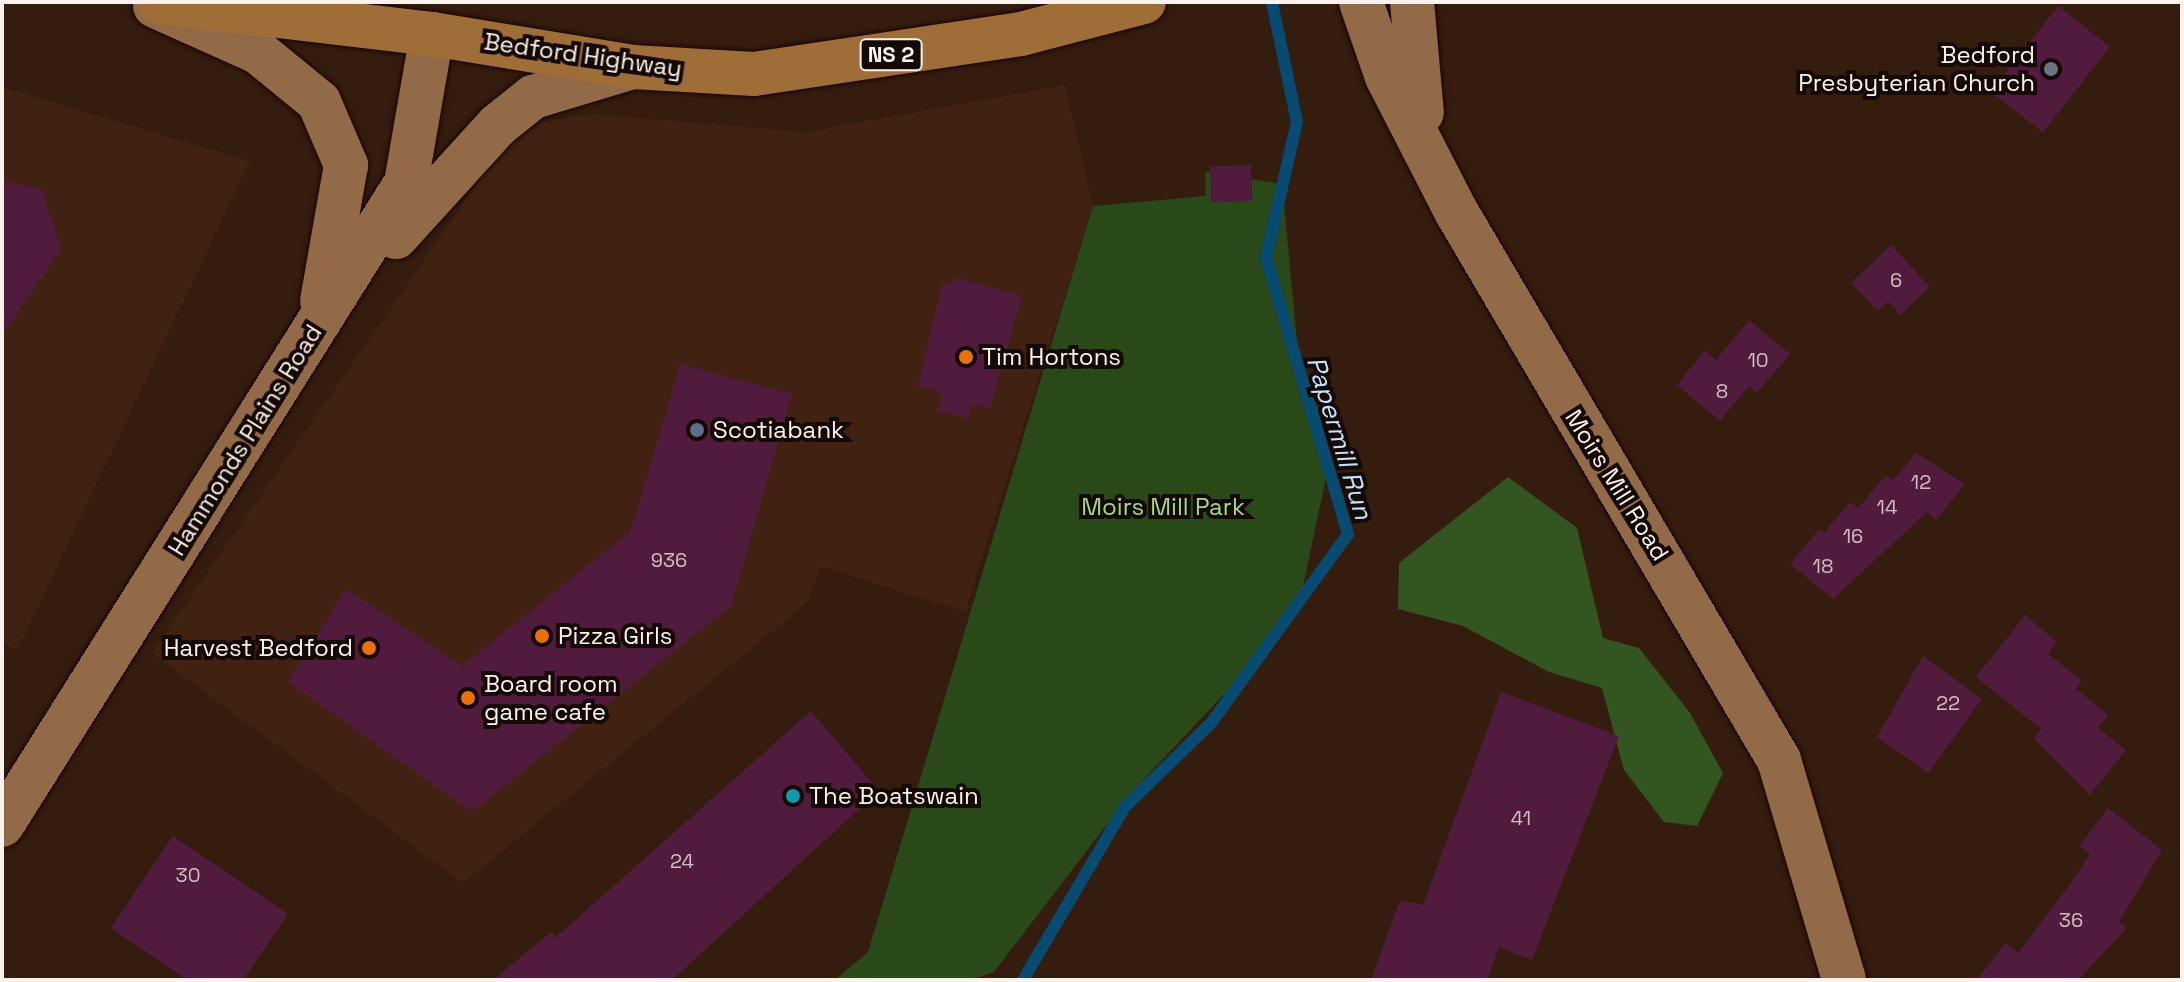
<!DOCTYPE html>
<style>
body{margin:0}
#map{position:relative;width:2184px;height:982px;overflow:hidden;background:#341c0f;font-family:"Space Grotesk",sans-serif}
div>[style]{position:absolute}
.built>*{inset:0;background:#412212}
.green>*{inset:0;background:#2a4918}
.forest>*{inset:0;background:#335520}
.stream>*{height:12px;margin:-6px;padding:0 6px;transform-origin:6px;border-radius:6px;background:#074b72}
.building>*{inset:0;background:#501b3c;transform-origin:0 0}
.roads{filter:drop-shadow(0 0 2px #1b0500) drop-shadow(0 0 2px #1b0500)}
.secondary>*{height:44px;margin:-22px;padding:0 22px;transform-origin:22px;border-radius:22px;background:#926a48}
.primary>*{height:44px;margin:-22px;padding:0 22px;transform-origin:22px;border-radius:22px;background:#9f6e38}
.dots>*{width:22px;height:22px;translate:-50% -50%;box-sizing:border-box;border:4px solid #140905;border-radius:50%}
span{translate:-50% -50%;white-space:nowrap;text-align:center;line-height:1.15;-webkit-text-stroke:8px #140905;paint-order:stroke}
.number-label{font-size:20px;color:#d1bcc1}
.number-label span{-webkit-text-stroke-width:0}
.shield-label span{padding:2px 6px;background:#140905;border:2px solid;border-radius:6px;-webkit-text-stroke-width:0}
.shield-label{font-size:22px;color:#fcf2ed;font-weight:700}
.street-label{font-size:24px;color:#fcf2ed}
.poi-label{font-size:24px;color:#fcf2ed}
.right{translate:-100% -50%;text-align:right}
.left{translate:0 -50%;text-align:left}
.park-label{font-size:24px;color:#a4d989}
.water-label{font-size:26px;color:#c3e3fc;font-style:italic}
.frame{position:absolute;inset:0;border:4px solid #fcf2ed;pointer-events:none}
</style>
<div id="map">
<div class="built">
<i style="clip-path:polygon(1065px 85px,1093px 206px,965px 612px,821px 566px,807px 603px,463px 883px,152px 653px,499px 152px,542px 122px,594px 114px,806px 132px)"></i>
<i style="clip-path:polygon(2px 87px,250px 161px,17px 651px,2px 641px)"></i>
</div>
<div class="green">
<i style="clip-path:polygon(1205px 172px,1282px 184px,1297px 341px,1305px 384px,1321px 414px,1327px 473px,1303px 586px,1262px 654px,1131px 793px,994px 972px,971px 980px,835px 980px,868px 952px,1093px 206px,1206px 196px)"></i>
</div>
<div class="forest">
<i style="clip-path:polygon(1508px 477px,1577px 528px,1603px 638px,1639px 648px,1690px 713px,1723px 773px,1697px 826px,1664px 822px,1624px 770px,1602px 688px,1549px 672px,1463px 626px,1398px 609px,1399px 563px)"></i>
</div>
<div class="stream">
<i style="left:1023px;top:980px;width:201px;rotate:-59.5deg"></i>
<i style="left:1125px;top:807px;width:122px;rotate:-44.3deg"></i>
<i style="left:1212px;top:722px;width:232px;rotate:-54.1deg"></i>
<i style="left:1348px;top:534px;width:288px;rotate:-106.5deg"></i>
<i style="left:1266px;top:258px;width:139px;rotate:-77.2deg"></i>
<i style="left:1297px;top:122px;width:123px;rotate:-101.8deg"></i>
</div>
<div class="building">
<i style="left:2058px;top:6px;width:66px;height:109px;rotate:38deg"></i>
<i style="left:1251px;top:165px;width:36px;height:41px;rotate:88deg"></i>
<i style="clip-path:polygon(2px 180px,42px 189px,61px 249px,2px 336px)"></i>
<i style="clip-path:polygon(1891px 245px,1930px 287px,1900px 315px,1888px 301px,1878px 311px,1851px 283px)"></i>
<i style="clip-path:polygon(955px 277px,1022px 296px,990px 409px,972px 404px,967px 419px,937px 410px,942px 393px,918px 386px,942px 283px,952px 286px)"></i>
<i style="clip-path:polygon(1749px 320px,1790px 354px,1757px 393px,1749px 386px,1720px 421px,1677px 385px,1705px 350px,1716px 360px)"></i>
<i style="clip-path:polygon(680px 364px,792px 394px,731px 606px,472px 812px,288px 682px,346px 589px,462px 666px,631px 531px)"></i>
<i style="clip-path:polygon(1916px 453px,1965px 484px,1936px 520px,1927px 512px,1833px 599px,1790px 564px,1819px 529px,1824px 533px,1850px 502px,1858px 508px,1886px 475px,1893px 481px)"></i>
<i style="clip-path:polygon(2025px 615px,2057px 642px,2048px 654px,2082px 681px,2076px 689px,2108px 715px,2098px 728px,2126px 750px,2090px 795px,2034px 739px,2041px 729px,1976px 677px)"></i>
<i style="clip-path:polygon(1923px 656px,1982px 699px,1928px 773px,1877px 737px)"></i>
<i style="clip-path:polygon(1501px 692px,1619px 736px,1532px 960px,1499px 947px,1487px 980px,1371px 980px,1400px 900px,1423px 905px)"></i>
<i style="clip-path:polygon(811px 711px,879px 791px,672px 980px,493px 980px,551px 932px,556px 937px)"></i>
<i style="clip-path:polygon(2108px 808px,2162px 850px,2119px 922px,2127px 928px,2078px 980px,1977px 980px,2005px 943px,2018px 953px,2067px 888px,2090px 854px,2079px 846px)"></i>
<i style="clip-path:polygon(173px 836px,288px 914px,243px 980px,187px 980px,111px 928px)"></i>
</div>
<div class="roads">
<div class="secondary">
<i style="left:1361px;top:2px;width:79px;rotate:70.9deg"></i>
<i style="left:1387px;top:77px;width:153px;rotate:62.8deg"></i>
<i style="left:1457px;top:213px;width:635px;rotate:59.52deg"></i>
<i style="left:1779px;top:760px;width:229px;rotate:73.5deg"></i>
<i style="left:1412px;top:2px;width:111px;rotate:84.9deg"></i>
<i style="left:155px;top:6px;width:113px;rotate:24.1deg"></i>
<i style="left:258px;top:52px;width:79px;rotate:39.3deg"></i>
<i style="left:319px;top:102px;width:69px;rotate:66.8deg"></i>
<i style="left:346px;top:165px;width:138px;rotate:100deg"></i>
<i style="left:396px;top:237px;width:151px;rotate:-47.7deg"></i>
<i style="left:498px;top:125px;width:45px;rotate:-38.7deg"></i>
<i style="left:533px;top:97px;width:104px;rotate:-16.7deg"></i>
<i style="left:2px;top:825px;width:759px;rotate:-57.82deg"></i>
<i style="left:406px;top:183px;width:151px;rotate:-80.1deg"></i>
</div>
<div class="primary">
<i style="left:160px;top:2px;width:274px;rotate:6.7deg"></i>
<i style="left:432px;top:34px;width:204px;rotate:9.3deg"></i>
<i style="left:633px;top:67px;width:121px;rotate:3.3deg"></i>
<i style="left:754px;top:74px;width:270px;rotate:-8.5deg"></i>
<i style="left:1021px;top:34px;width:127px;rotate:-14.6deg"></i>
</div>
</div>
<div class="dots">
<i style="left:2051px;top:69px;background:#6b7280"></i>
<i style="left:966px;top:357px;background:#e8710a"></i>
<i style="left:697px;top:430px;background:#5c6f8a"></i>
<i style="left:542px;top:636px;background:#e8710a"></i>
<i style="left:369px;top:648px;background:#e8710a"></i>
<i style="left:468px;top:698px;background:#e8710a"></i>
<i style="left:793px;top:796px;background:#0f9aa8"></i>
</div>
<div class="number-label">
<span style="left:1896px;top:280px">6</span>
<span style="left:1758px;top:360px">10</span>
<span style="left:1722px;top:391px">8</span>
<span style="left:1921px;top:482px">12</span>
<span style="left:1887px;top:507px">14</span>
<span style="left:1853px;top:536px">16</span>
<span style="left:669px;top:560px">936</span>
<span style="left:1823px;top:566px">18</span>
<span style="left:1948px;top:703px">22</span>
<span style="left:1521px;top:818px">41</span>
<span style="left:682px;top:861px">24</span>
<span style="left:188px;top:875px">30</span>
<span style="left:2071px;top:920px">36</span>
</div>
<div class="shield-label">
<span style="left:891px;top:55px">NS 2</span>
</div>
<div class="street-label">
<span style="left:583px;top:55px;rotate:8deg">Bedford Highway</span>
<span style="left:245px;top:440px;rotate:-58deg">Hammonds Plains Road</span>
<span style="left:1617px;top:485px;rotate:58deg">Moirs Mill Road</span>
</div>
<div class="poi-label">
<span class="right" style="left:2035px;top:69px">Bedford<br>Presbyterian Church</span>
<span class="left" style="left:982px;top:357px">Tim Hortons</span>
<span class="left" style="left:713px;top:430px">Scotiabank</span>
<span class="left" style="left:558px;top:636px">Pizza Girls</span>
<span class="right" style="left:353px;top:648px">Harvest Bedford</span>
<span class="left" style="left:484px;top:698px">Board room<br>game cafe</span>
<span class="left" style="left:809px;top:796px">The Boatswain</span>
</div>
<div class="park-label">
<span style="left:1163px;top:507px">Moirs Mill Park</span>
</div>
<div class="water-label">
<span style="left:1339px;top:438px;rotate:73deg">Papermill Run</span>
</div>
<div class="frame"></div>
</div>
